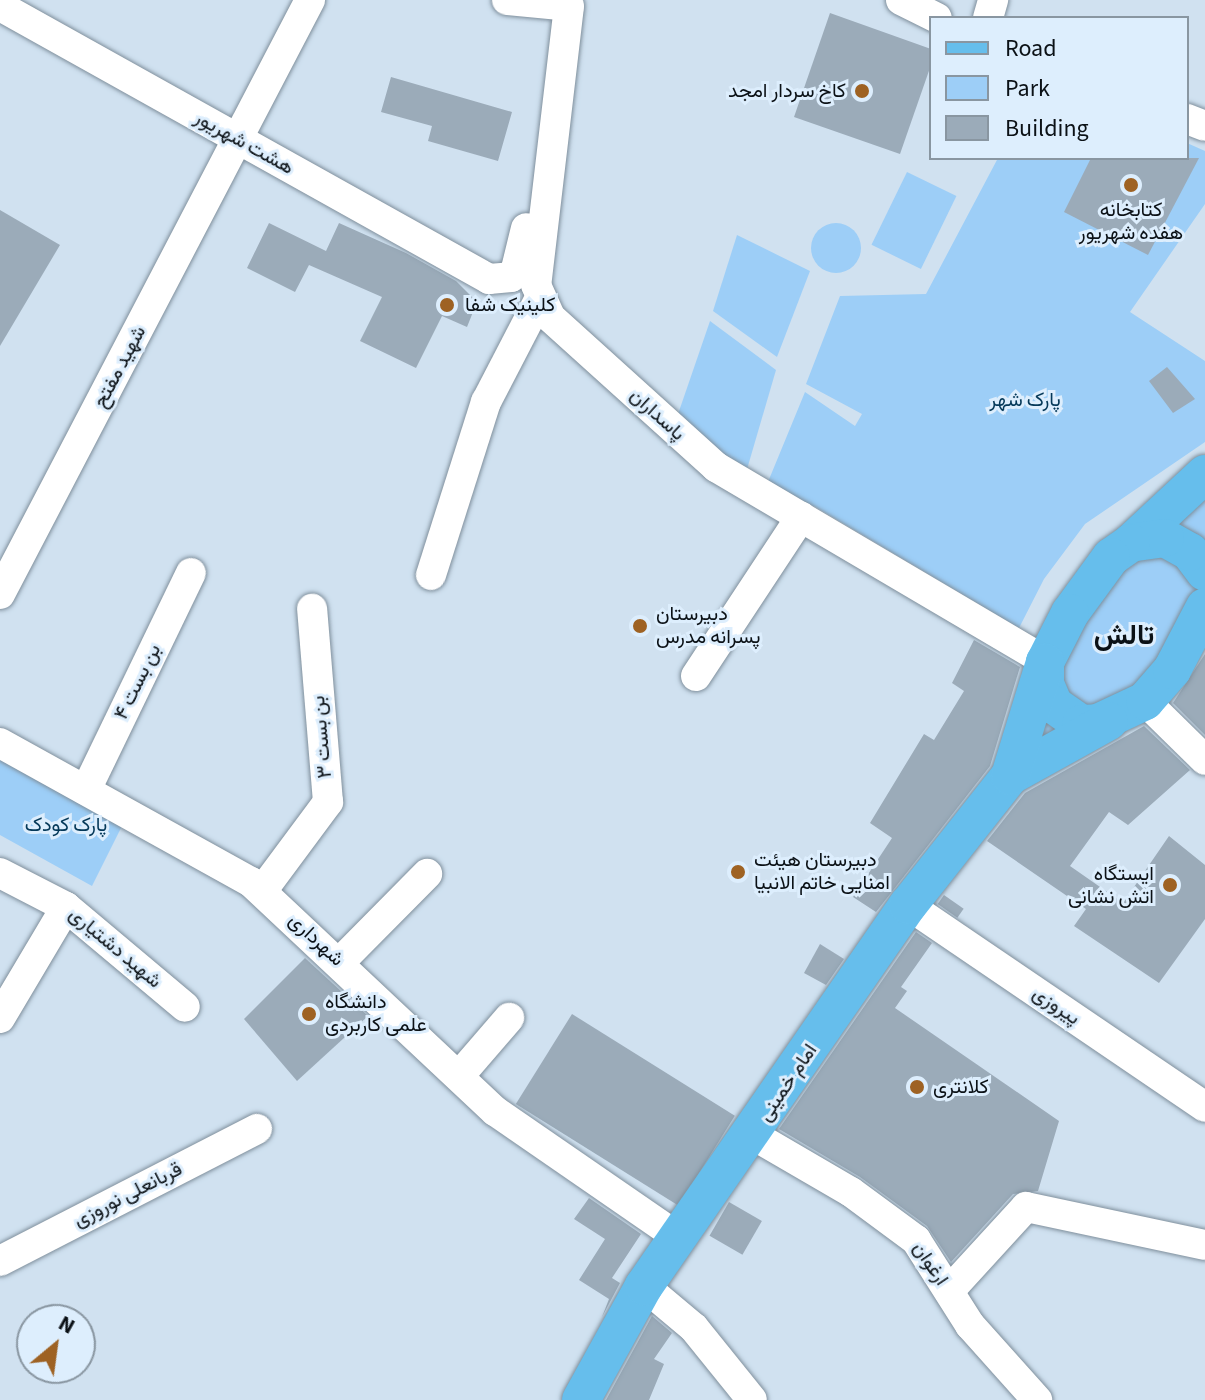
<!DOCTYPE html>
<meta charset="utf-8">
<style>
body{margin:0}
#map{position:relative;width:1205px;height:1400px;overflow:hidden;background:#d0e1f0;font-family:"Source Sans 3",Vazirmatn,sans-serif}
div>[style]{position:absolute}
.green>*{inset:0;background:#9dcef7;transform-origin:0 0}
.round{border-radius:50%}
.building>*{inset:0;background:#9babb9;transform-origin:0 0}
.roads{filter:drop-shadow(0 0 2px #7f8f9c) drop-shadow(0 0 2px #7f8f9c)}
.minor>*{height:30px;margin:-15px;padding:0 15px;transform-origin:15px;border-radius:15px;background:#fff}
.major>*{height:38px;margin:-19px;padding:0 19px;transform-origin:19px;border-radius:19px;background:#66beec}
.dots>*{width:22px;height:22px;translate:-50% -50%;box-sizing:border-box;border:4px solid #ddeefd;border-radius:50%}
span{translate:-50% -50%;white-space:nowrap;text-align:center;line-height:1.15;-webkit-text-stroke:6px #ddeefd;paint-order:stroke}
.poi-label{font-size:20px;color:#0b1116}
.right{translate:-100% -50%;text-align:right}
.left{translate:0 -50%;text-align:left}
.street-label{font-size:20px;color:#0b1116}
.park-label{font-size:20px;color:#053959}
.district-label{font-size:28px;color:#0b1116;font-weight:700}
.legend{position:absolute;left:929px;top:16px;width:260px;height:144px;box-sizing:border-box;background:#ddeefd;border:2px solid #8996a1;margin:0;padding:10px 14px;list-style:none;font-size:24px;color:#0b1116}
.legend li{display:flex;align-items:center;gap:16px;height:40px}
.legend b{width:40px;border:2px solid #8996a1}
.north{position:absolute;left:16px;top:1304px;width:80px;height:80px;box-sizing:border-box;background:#ddeefd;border:2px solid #8996a1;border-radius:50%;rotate:29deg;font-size:22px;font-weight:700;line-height:32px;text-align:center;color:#0b1116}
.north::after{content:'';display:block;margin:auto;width:28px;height:36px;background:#9e6223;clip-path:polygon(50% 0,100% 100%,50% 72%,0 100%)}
</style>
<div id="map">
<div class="green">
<i style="clip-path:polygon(1187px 143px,1205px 151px,1205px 204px,1130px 312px,1205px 361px,1205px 442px,1085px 524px,1044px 579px,1019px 628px,814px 506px,763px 494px,805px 392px,855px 426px,862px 414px,806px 384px,840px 296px,926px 294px,998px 158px,1187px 158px)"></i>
<i style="left:907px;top:172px;width:55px;height:81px;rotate:26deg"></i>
<i class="round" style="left:811px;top:223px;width:50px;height:50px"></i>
<i style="clip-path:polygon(737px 235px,810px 271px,777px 357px,713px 311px)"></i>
<i style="clip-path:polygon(710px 321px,776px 370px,743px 483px,677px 417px)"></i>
<i style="clip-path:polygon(1205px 474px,1205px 606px,1171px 669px,1011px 775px,1045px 662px)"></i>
<i style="clip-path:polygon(0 743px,128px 814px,92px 886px,0 835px)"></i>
</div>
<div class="building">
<i style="clip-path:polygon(830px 13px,931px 49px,931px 65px,900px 154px,794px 117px)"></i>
<i style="clip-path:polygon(391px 77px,512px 112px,498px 161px,428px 141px,432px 126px,381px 112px)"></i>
<i style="clip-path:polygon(1091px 158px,1199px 158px,1148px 255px,1064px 212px)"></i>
<i style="clip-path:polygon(0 210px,60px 245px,0 346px)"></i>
<i style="clip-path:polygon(269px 223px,326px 251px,339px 223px,406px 253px,456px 281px,477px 302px,467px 327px,442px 316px,416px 368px,360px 341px,382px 297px,309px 265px,295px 292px,247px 268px)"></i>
<i style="clip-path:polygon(1167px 367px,1195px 399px,1173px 413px,1149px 381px)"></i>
<i style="clip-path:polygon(974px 640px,1020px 667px,990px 766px,876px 912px,853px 897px,892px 838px,870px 823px,924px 734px,934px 740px,964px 691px,952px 683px)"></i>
<i style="clip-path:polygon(1205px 654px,1205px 735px,1173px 703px)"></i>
<i style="clip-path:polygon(1144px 726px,1190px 770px,1128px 825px,1109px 812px,1070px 866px,1123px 903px,1169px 836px,1205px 865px,1205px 919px,1159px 983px,1074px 926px,1086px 909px,987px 841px,1025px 793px)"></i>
<i style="left:944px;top:895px;width:24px;height:11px;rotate:35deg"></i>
<i style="clip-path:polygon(916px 932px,932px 943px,901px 987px,907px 991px,895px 1008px,1059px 1121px,1038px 1191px,1013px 1194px,951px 1262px,927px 1226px,860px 1177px,779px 1129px)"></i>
<i style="clip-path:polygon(820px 944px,844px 959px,826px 985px,804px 973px)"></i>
<i style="clip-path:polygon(305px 958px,368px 1016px,297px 1081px,244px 1019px)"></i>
<i style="left:572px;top:1014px;width:192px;height:106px;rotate:32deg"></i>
<i style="clip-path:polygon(589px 1198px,641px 1234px,612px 1278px,620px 1283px,602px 1317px,609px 1299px,579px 1280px,605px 1239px,574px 1219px)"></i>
<i style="left:729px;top:1202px;width:38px;height:39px;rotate:30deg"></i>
<i style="clip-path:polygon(652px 1316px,672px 1333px,654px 1359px,664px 1364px,649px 1400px,606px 1400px)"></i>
</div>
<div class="roads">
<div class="minor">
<i style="left:507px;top:0;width:62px;rotate:5.5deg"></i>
<i style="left:901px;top:0;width:40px;rotate:26.6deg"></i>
<i style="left:0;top:6px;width:560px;rotate:29.17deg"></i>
<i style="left:489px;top:279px;width:22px;rotate:-5deg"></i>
<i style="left:511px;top:277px;width:9px;rotate:-58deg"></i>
<i style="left:516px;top:269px;width:42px;rotate:-76.3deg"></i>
<i style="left:569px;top:6px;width:281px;rotate:96.7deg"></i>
<i style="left:536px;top:285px;width:35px;rotate:66deg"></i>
<i style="left:550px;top:317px;width:224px;rotate:42.1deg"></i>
<i style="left:716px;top:467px;width:382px;rotate:30.5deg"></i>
<i style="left:988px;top:18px;width:19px;rotate:-74deg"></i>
<i style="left:1187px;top:119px;width:19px;rotate:21deg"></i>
<i style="left:431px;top:575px;width:182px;rotate:-72.4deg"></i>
<i style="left:486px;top:402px;width:117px;rotate:-62.6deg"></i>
<i style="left:0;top:594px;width:670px;rotate:-62.44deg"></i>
<i style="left:696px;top:676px;width:191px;rotate:-56.6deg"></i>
<i style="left:1145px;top:701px;width:84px;rotate:44.5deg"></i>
<i style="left:0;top:743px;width:287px;rotate:29deg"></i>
<i style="left:251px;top:882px;width:335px;rotate:43.2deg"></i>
<i style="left:495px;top:1111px;width:224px;rotate:34.6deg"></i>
<i style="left:86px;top:790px;width:241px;rotate:-64.2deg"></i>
<i style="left:0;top:873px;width:74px;rotate:27.3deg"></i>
<i style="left:66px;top:907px;width:155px;rotate:40deg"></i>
<i style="left:262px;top:891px;width:111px;rotate:-53.4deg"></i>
<i style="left:328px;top:802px;width:194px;rotate:-94.7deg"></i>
<i style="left:908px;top:905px;width:359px;rotate:34.2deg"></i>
<i style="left:340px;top:962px;width:124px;rotate:-45.3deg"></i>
<i style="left:0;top:1018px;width:129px;rotate:-59.3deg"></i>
<i style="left:459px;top:1076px;width:77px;rotate:-49.2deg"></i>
<i style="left:753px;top:1135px;width:113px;rotate:30.2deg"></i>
<i style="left:851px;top:1192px;width:81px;rotate:36.4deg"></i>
<i style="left:916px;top:1240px;width:101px;rotate:57.6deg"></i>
<i style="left:970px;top:1325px;width:101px;rotate:48.2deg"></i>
<i style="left:0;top:1261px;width:289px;rotate:-27.2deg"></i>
<i style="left:644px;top:1286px;width:65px;rotate:40deg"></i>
<i style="left:694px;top:1328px;width:92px;rotate:51.1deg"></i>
<i style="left:949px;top:1291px;width:114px;rotate:-47.5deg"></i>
<i style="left:1026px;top:1207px;width:183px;rotate:12deg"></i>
</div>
<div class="major">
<i style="left:1131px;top:543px;width:101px;rotate:-43deg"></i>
<i style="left:1205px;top:572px;width:25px;rotate:-127deg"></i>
<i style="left:1190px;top:552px;width:29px;rotate:-151deg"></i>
<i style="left:1165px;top:538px;width:34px;rotate:172deg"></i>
<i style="left:1131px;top:543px;width:24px;rotate:145deg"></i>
<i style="left:1111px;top:557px;width:69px;rotate:126.2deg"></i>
<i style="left:1070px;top:613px;width:55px;rotate:117deg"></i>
<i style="left:1045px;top:662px;width:22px;rotate:90deg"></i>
<i style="left:1045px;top:684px;width:23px;rotate:67deg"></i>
<i style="left:1054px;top:705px;width:33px;rotate:35deg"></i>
<i style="left:1081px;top:724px;width:17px;rotate:-3deg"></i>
<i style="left:1098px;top:723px;width:52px;rotate:-25.1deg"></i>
<i style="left:1145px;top:701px;width:41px;rotate:-48.9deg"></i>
<i style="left:1172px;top:670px;width:71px;rotate:-62.4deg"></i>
<i style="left:1010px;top:776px;width:113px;rotate:-29.1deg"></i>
<i style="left:581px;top:1400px;width:130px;rotate:-61.1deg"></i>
<i style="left:644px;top:1286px;width:464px;rotate:-55.3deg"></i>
<i style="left:908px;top:905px;width:164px;rotate:-51.7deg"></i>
<i style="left:1010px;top:776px;width:119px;rotate:-72.9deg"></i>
</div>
</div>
<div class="dots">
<i style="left:862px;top:91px;background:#9e6223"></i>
<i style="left:1131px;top:185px;background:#9e6223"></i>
<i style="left:447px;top:305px;background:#9e6223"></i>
<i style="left:640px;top:626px;background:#9e6223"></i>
<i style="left:738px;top:872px;background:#9e6223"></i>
<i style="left:1170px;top:885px;background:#9e6223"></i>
<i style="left:309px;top:1014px;background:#9e6223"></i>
<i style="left:917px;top:1087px;background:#9e6223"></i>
</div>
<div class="poi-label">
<span class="right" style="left:846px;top:91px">کاخ سردار امجد</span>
<span style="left:1131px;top:222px">کتابخانه<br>هفده شهریور</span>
<span class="left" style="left:465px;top:305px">کلینیک شفا</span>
<span class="left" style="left:656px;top:626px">دبیرستان<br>پسرانه مدرس</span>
<span class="left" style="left:754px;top:872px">دبیرستان هیئت<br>امنایی خاتم الانبیا</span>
<span class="right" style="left:1154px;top:886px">ایستگاه<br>اتش نشانی</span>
<span class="left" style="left:325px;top:1014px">دانشگاه<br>علمی کاربردی</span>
<span class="left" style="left:933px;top:1087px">کلانتری</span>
</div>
<div class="street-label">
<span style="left:244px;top:143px;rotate:29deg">هشت شهریور</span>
<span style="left:120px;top:367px;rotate:-62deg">شهید مفتح</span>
<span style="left:657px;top:415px;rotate:42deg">پاسداران</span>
<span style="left:138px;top:682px;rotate:-64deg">بن بست ۴</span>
<span style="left:322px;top:737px;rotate:-95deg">بن بست ۳</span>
<span style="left:316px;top:940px;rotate:43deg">شهرداری</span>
<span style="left:115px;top:948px;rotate:40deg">شهید دشتیاری</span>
<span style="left:1056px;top:1006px;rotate:34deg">پیروزی</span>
<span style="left:788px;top:1083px;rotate:-56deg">امام خمینی</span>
<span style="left:128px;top:1195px;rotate:-27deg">قربانعلی نوروزی</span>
<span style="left:930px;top:1264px;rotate:56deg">ارغوان</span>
</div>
<div class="park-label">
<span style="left:1025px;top:400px">پارک شهر</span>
<span style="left:66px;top:825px">پارک کودک</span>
</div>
<div class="district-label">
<span style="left:1124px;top:635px">تالش</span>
</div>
<ul class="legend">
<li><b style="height:10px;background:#66beec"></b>Road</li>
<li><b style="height:22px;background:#9dcef7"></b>Park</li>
<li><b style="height:22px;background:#9babb9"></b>Building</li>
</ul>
<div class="north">N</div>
</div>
